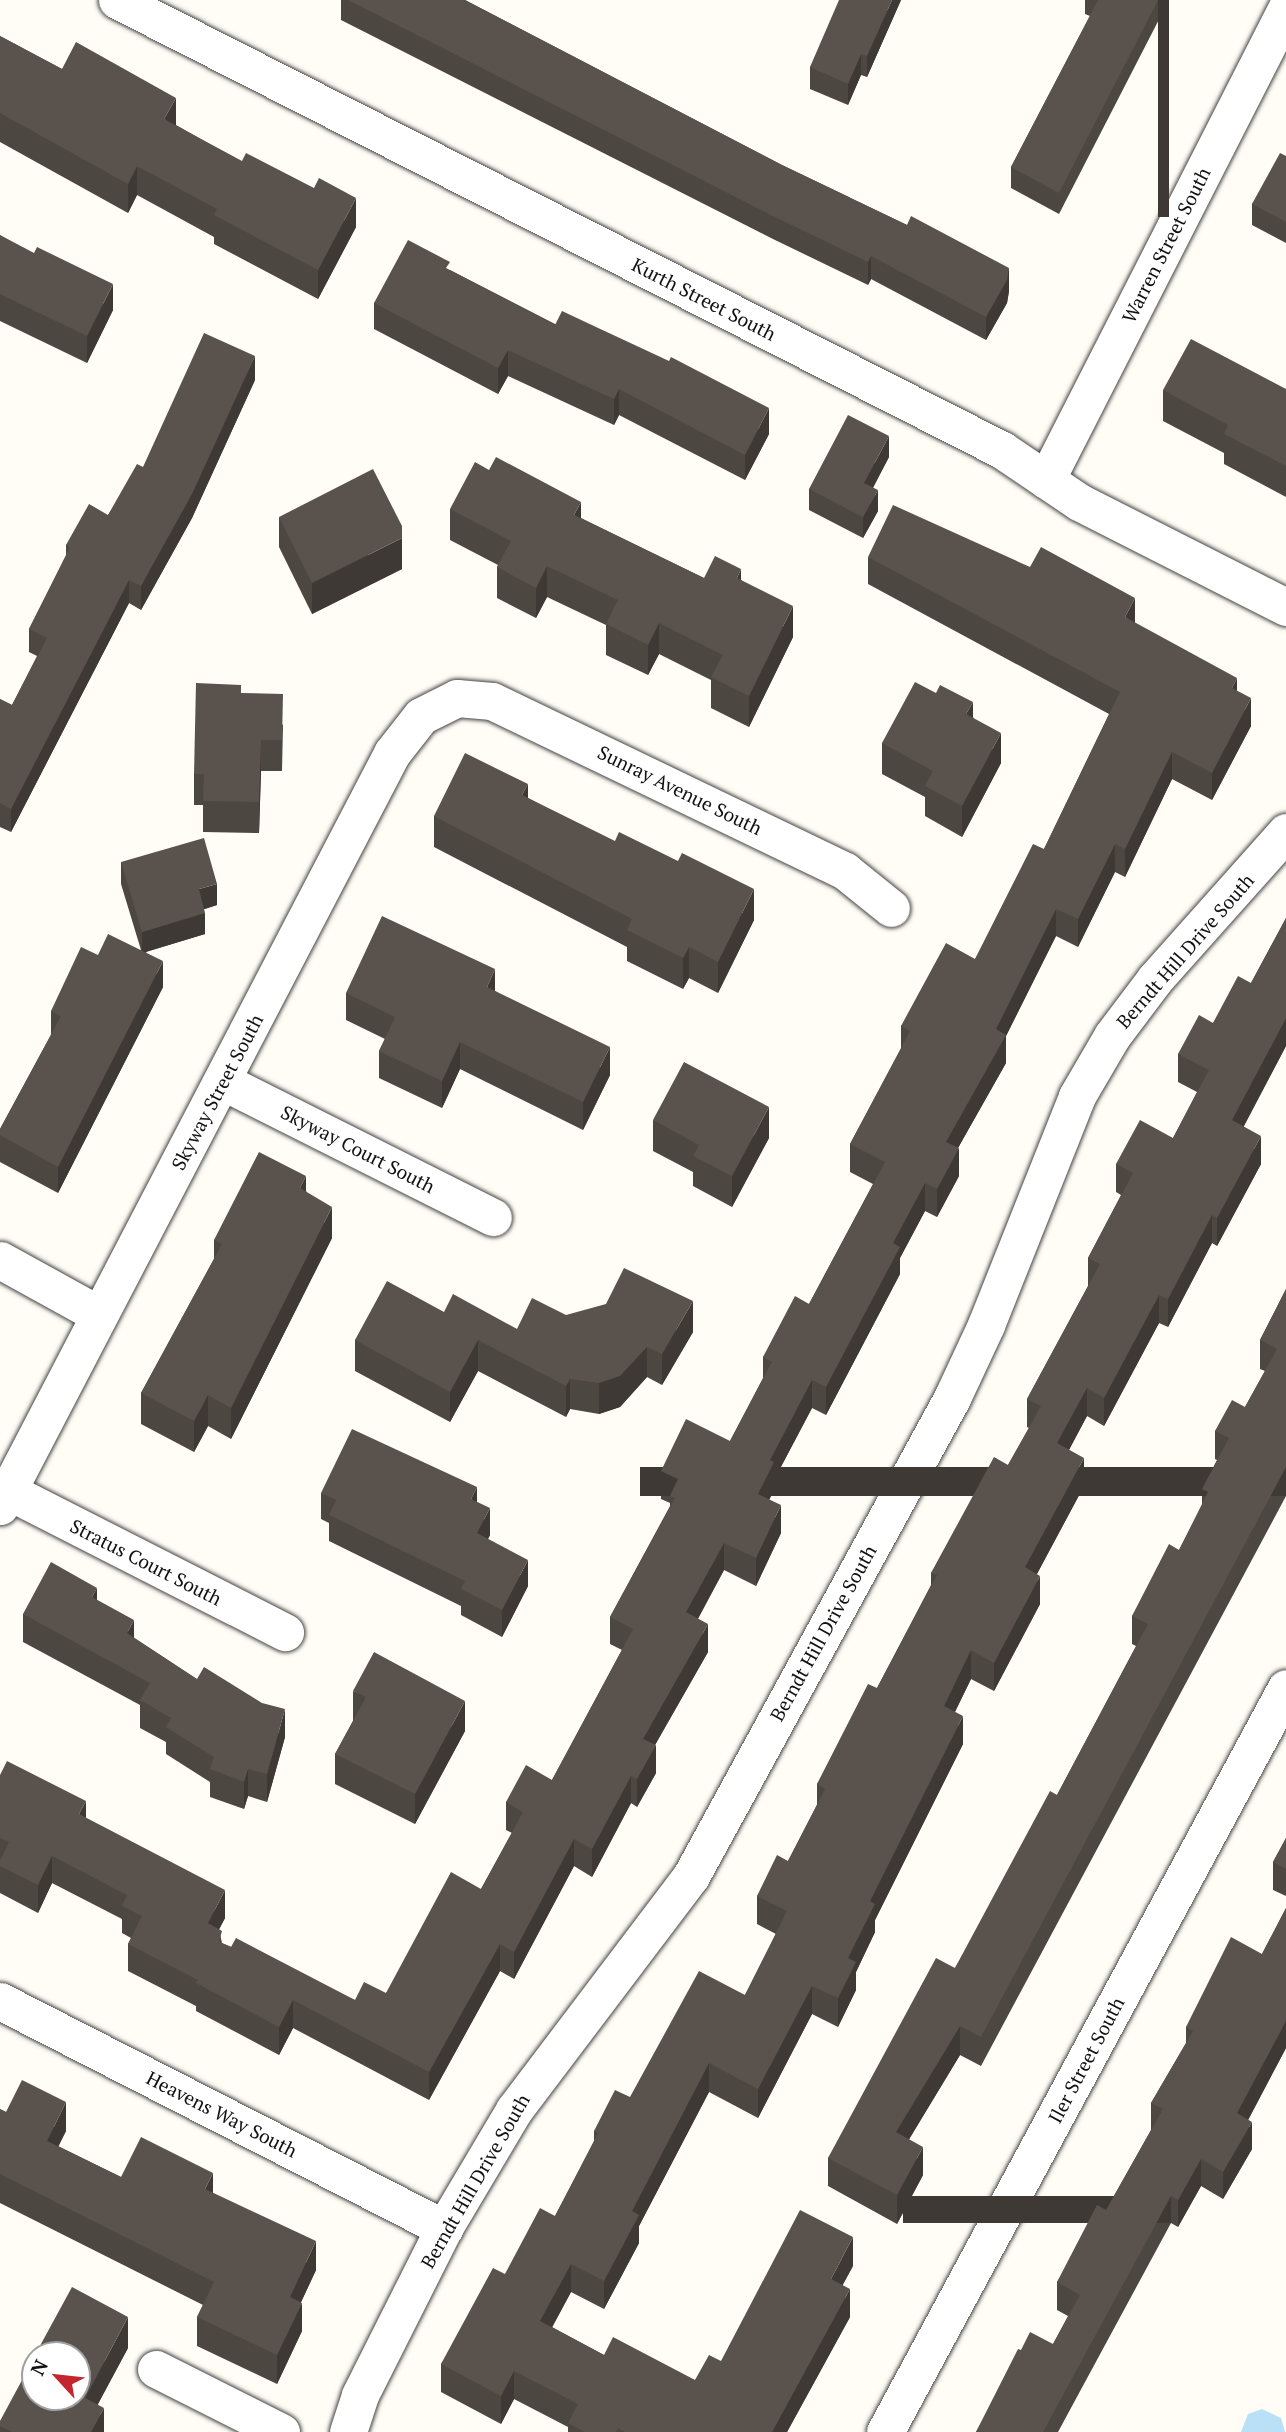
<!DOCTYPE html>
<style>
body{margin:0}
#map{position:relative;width:1286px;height:2432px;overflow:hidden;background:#fffdf5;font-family:"PT Serif",serif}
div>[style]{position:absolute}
.water>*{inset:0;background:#b9e0f7}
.roads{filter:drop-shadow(0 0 2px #444) drop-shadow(0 0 2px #444)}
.minor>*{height:37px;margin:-18.5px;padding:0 18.5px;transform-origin:18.5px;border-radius:18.5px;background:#fff}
.wall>*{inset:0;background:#4d4742}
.shaded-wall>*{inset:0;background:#3f3936;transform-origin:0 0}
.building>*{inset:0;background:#5a524d}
span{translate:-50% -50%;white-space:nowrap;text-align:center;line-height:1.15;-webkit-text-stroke:7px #fff;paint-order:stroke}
.street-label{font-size:19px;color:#111}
.north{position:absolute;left:21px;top:2341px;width:70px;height:70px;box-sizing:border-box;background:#fff;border:2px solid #a0a0a0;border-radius:50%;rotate:297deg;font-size:19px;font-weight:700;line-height:28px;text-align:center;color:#111}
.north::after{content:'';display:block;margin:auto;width:24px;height:32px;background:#c4262e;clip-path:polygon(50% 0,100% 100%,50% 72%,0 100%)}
</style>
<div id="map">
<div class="water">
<i style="clip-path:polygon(1262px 2409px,1281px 2418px,1285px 2432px,1241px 2432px,1248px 2414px)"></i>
</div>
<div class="roads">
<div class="minor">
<i style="left:117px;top:0;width:993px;rotate:26.95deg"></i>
<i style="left:1002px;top:450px;width:93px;rotate:34deg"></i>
<i style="left:1079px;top:502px;width:232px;rotate:26.9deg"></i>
<i style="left:1046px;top:480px;width:529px;rotate:-63deg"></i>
<i style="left:224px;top:1082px;width:301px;rotate:26.7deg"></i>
<i style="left:0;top:1260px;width:112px;rotate:28.9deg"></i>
<i style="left:8px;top:1491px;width:311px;rotate:27deg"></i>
<i style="left:0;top:1506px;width:849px;rotate:-62.5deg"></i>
<i style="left:392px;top:753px;width:47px;rotate:-51.9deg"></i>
<i style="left:421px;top:716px;width:40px;rotate:-26.6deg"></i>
<i style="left:457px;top:698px;width:35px;rotate:5deg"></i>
<i style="left:492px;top:701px;width:392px;rotate:25.7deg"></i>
<i style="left:845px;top:871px;width:59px;rotate:38.8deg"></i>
<i style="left:0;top:2001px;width:499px;rotate:27.1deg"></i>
<i style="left:156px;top:2369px;width:140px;rotate:26.7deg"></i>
<i style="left:348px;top:2432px;width:39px;rotate:-72deg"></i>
<i style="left:360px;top:2395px;width:187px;rotate:-63.3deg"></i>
<i style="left:444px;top:2228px;width:137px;rotate:-59.3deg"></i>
<i style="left:514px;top:2110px;width:293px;rotate:-52.9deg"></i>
<i style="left:691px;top:1876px;width:545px;rotate:-61.36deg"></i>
<i style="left:952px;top:1398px;width:81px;rotate:-65deg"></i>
<i style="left:986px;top:1325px;width:246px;rotate:-68.3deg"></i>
<i style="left:1077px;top:1096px;width:69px;rotate:-59.7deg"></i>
<i style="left:1112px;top:1036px;width:71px;rotate:-53deg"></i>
<i style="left:1155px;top:979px;width:197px;rotate:-48.3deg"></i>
<i style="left:885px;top:2432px;width:845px;rotate:-61.68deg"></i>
</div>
</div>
<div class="wall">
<i style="clip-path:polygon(341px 0,465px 0,782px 165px,907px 225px,1009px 291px,1007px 303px,986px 340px,871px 279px,868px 285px,773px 239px,341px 20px)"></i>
<i style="clip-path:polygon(901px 0,867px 77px,861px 75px,848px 105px,810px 89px,810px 67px)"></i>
<i style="clip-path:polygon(1085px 0,1169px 0,1059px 214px,1011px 188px,1011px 167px,1090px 16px,1085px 14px)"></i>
<i style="clip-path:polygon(0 36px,62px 69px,176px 125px,356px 227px,318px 299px,214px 244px,214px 237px,137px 195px,128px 213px,0 142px)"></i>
<i style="clip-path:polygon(1286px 156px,1286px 243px,1252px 225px,1252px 204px)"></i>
<i style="clip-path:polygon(0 235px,113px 310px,87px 363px,0 321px)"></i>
<i style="clip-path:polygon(450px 270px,769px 434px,745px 480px,619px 415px,614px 425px,508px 376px,498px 394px,374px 329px,374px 303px)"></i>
<i style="clip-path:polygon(255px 380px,192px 518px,141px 610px,129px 603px,11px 832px,0 827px,0 699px,12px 705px,37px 656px,29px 652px,29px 629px,66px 556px,66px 545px,108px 515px,143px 467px)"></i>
<i style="clip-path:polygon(1286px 389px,1286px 497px,1224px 464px,1224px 453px,1163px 421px,1163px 390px)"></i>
<i style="clip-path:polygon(889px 457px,873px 488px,878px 511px,863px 538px,809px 510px,809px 489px)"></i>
<i style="clip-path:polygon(450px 509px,581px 518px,704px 578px,741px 580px,793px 637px,749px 727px,711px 708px,711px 680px,659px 654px,648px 675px,606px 655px,606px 625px,547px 597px,536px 618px,497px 598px,497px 567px,498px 565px,450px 540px)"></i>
<i style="clip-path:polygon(279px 517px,402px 569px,312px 614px,279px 547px)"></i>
<i style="clip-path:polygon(868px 557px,1135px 623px,1237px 691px,1251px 726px,1212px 800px,1172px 779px,1125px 877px,1115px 872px,1078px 947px,1056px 936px,1006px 1036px,1006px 1063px,958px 1148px,959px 1176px,937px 1217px,925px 1211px,900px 1258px,900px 1274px,826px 1415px,812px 1408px,774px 1480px,774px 1490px,769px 1500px,781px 1533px,756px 1586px,724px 1570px,698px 1619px,708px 1652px,655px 1745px,656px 1773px,637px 1807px,631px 1803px,592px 1877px,574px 1866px,514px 1979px,500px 1971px,429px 2100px,293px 2028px,279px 2055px,196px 2011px,196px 2006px,128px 1971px,128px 1944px,131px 1938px,122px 1933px,122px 1919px,52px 1883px,38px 1913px,0 1893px,0 1775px,86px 1818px,225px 1918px,219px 1929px,222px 1943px,355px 2000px,386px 1993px,481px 1889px,512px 1833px,506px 1830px,506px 1802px,552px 1780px,622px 1650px,610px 1644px,610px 1617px,670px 1506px,670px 1503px,661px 1499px,661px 1471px,730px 1441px,763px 1378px,763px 1357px,809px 1304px,873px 1184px,850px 1172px,850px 1144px,901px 1049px,901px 1026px,975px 959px,1044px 849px,1109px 714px,868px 584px)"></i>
<i style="clip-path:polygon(241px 693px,283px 725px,282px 771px,261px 771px,259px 833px,203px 832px,203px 805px,194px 805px,194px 774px)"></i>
<i style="clip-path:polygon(973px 717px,1001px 763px,962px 837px,925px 816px,925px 797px,882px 774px,882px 743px)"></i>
<i style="clip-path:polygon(528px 798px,754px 920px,718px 993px,689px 978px,683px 989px,627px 961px,627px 947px,434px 847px,434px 816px)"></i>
<i style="clip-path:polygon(121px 862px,217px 905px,204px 909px,205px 934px,146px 952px,163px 987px,58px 1193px,0 1162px,0 1129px,51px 1035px,51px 1011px,141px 950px,121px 884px)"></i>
<i style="clip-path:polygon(1286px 918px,1286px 1046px,1243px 1127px,1261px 1164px,1217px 1246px,1212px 1243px,1168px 1327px,1159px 1323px,1104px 1426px,1087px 1416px,1069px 1450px,1084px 1486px,1037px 1574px,1040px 1604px,994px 1691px,971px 1679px,955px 1712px,963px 1744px,875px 1920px,875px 1932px,856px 1972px,856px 1990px,838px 2027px,812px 2014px,758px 2118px,709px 2092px,639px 2226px,639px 2243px,604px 2309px,571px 2292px,552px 2327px,604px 2355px,695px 2380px,853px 2266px,842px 2285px,850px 2317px,787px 2432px,568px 2432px,568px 2427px,514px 2399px,501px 2424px,441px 2392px,441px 2364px,505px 2274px,555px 2216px,594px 2142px,594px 2131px,745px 1995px,776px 1934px,757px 1924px,757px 1896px,788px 1861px,817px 1805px,817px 1784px,877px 1688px,931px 1585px,931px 1573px,1008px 1465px,1029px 1428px,1027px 1427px,1027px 1399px,1088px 1286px,1088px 1258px,1121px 1195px,1116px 1192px,1116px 1164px,1173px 1138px,1197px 1092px,1178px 1082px,1178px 1054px,1213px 1023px,1251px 983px)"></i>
<i style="clip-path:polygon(495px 991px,610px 1075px,583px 1130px,460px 1069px,442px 1108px,379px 1078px,379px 1051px,385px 1039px,346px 1020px,346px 993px)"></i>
<i style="clip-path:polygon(653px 1120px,769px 1138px,732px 1207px,693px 1186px,693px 1172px,653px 1151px)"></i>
<i style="clip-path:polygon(306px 1191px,332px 1238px,231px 1439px,208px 1426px,194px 1452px,141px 1424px,141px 1393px,214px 1259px,214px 1240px)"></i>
<i style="clip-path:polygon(1286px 1289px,1286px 1496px,981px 2066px,960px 2055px,909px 2139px,923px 2175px,897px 2224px,828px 2186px,828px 2158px,955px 1968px,1057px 1795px,1136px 1646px,1132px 1644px,1132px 1616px,1179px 1550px,1202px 1506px,1202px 1489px,1217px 1460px,1215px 1459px,1215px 1431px,1245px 1407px,1265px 1371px,1260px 1369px,1260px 1340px)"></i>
<i style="clip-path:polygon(444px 1312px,517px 1329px,566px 1315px,693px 1332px,662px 1385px,647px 1377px,620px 1407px,599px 1414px,570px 1409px,566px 1417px,478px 1371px,450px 1422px,355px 1371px,355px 1340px)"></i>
<i style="clip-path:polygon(321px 1493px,477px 1502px,490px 1535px,488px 1539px,528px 1586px,502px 1637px,461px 1615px,461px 1606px,329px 1541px,329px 1523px,321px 1519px)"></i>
<i style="clip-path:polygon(97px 1600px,134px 1638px,285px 1737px,267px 1802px,248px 1796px,244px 1809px,210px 1797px,210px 1782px,166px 1754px,166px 1742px,140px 1728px,140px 1705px,23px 1642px,23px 1614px)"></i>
<i style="clip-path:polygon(353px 1691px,465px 1731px,415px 1824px,335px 1784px,335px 1754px,353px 1721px)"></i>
<i style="clip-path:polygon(1286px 1838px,1286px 1896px,1273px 1890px,1273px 1862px)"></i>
<i style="clip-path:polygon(1286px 1908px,1286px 2048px,1248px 2120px,1252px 2149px,1223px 2199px,1201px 2186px,1178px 2227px,1171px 2223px,1058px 2432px,976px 2432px,1021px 2350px,1053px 2344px,1068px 2316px,1057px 2310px,1057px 2282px,1106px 2210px,1151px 2130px,1151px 2103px,1186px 2043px,1186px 2027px,1262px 1954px)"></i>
<i style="clip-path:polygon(0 2109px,6px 2112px,66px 2131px,58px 2146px,121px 2177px,213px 2193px,316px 2270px,301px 2302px,302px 2331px,277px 2384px,197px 2346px,197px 2317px,203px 2305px,0 2203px)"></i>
<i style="clip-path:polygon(128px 2348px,98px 2404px,104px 2432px,0 2432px,0 2421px)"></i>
</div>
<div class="shaded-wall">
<i style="clip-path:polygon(892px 0,901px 0,867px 77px,867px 56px)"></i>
<i style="left:1158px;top:0;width:11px;height:217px"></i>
<i style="clip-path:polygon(861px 54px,861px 75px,848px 105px,848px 84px)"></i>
<i style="clip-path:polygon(176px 98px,176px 127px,164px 119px)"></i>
<i style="clip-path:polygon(137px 166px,137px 195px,128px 213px,128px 184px)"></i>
<i style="clip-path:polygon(356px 198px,356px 227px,318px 299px,318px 270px)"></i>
<i style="clip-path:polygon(871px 256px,871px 279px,868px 285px,868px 262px)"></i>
<i style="clip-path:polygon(1009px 268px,1009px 291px,1007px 303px,986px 340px,986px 317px)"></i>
<i style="clip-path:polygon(113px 284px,113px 310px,87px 363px,87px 336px)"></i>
<i style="clip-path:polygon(508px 350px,508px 376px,498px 394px,498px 368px)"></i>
<i style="clip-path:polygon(255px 356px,255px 380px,192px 518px,141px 610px,141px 586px)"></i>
<i style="clip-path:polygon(619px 389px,619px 415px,614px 425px,614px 399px)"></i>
<i style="clip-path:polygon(769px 408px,769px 434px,745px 480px,745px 455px)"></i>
<i style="clip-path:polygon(889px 436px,889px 457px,864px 504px,864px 483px)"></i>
<i style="clip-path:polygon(878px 490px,878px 511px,863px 538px,863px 517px)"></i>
<i style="clip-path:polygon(581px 502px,581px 532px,574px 515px)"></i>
<i style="clip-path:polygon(402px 538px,402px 569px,312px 614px,312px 583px)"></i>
<i style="clip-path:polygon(547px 566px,547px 597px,536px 618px,536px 588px)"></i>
<i style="clip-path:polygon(741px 569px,741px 599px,737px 578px)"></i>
<i style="clip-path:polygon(129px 580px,129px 603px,11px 832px,11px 809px)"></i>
<i style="clip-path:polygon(1135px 598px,1135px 625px,1125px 617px)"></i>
<i style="clip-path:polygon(793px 606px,793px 637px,749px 727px,749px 696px)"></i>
<i style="clip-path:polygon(659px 623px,659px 654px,648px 675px,648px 645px)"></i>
<i style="clip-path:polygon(1237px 678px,1237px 705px,1232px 688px)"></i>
<i style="clip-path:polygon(1251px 698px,1251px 726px,1212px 800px,1212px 773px)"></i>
<i style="clip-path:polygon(973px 702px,973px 732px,966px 714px)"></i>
<i style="clip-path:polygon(1001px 733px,1001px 763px,962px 837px,962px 806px)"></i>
<i style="clip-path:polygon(261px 740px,261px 771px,259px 833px,259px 802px)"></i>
<i style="clip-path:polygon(1172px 752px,1172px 779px,1125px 877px,1125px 849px)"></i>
<i style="clip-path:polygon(528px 784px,528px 815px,522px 795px)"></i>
<i style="clip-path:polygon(1115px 844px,1115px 872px,1078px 947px,1078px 919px)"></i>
<i style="clip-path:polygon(217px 884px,217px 905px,199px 911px,199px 889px)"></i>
<i style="clip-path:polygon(754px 889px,754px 920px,718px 993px,718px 962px)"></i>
<i style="clip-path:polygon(1056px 909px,1056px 936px,1006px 1036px,1006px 1063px,946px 1169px,946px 1142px,996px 1029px)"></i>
<i style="clip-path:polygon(205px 913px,205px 934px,142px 953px,142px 932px)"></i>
<i style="clip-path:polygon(689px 947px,689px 978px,683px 989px,683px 958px)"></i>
<i style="clip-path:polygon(163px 961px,163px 987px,58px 1193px,58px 1167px)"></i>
<i style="clip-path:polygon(495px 969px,495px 997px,487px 987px)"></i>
<i style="clip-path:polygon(1286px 1018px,1286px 1046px,1232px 1149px,1232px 1120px)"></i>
<i style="clip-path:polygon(460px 1042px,460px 1069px,442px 1108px,442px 1081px)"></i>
<i style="clip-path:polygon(610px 1047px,610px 1075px,583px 1130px,583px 1102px)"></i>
<i style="clip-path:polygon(769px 1107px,769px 1138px,732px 1207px,732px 1176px)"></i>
<i style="clip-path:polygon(1261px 1136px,1261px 1164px,1217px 1246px,1217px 1218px)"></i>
<i style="clip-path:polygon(959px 1148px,959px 1176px,937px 1217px,937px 1189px)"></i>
<i style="clip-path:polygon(306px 1176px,306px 1207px,300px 1188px)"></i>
<i style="clip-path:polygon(925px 1183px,925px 1211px,900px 1258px,900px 1274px,826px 1415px,826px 1387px,893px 1243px)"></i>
<i style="clip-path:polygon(332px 1207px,332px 1238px,231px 1439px,231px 1408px)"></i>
<i style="clip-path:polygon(1212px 1215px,1212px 1243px,1168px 1327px,1168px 1299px)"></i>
<i style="clip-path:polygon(1159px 1295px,1159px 1323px,1104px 1426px,1104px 1398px)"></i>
<i style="clip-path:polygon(693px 1301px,693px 1332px,662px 1385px,662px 1354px)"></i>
<i style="clip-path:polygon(478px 1340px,478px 1371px,450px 1422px,450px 1392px)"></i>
<i style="clip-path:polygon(647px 1347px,647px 1377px,620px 1407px,599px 1414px,599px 1383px)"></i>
<i style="clip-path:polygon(570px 1379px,570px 1409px,566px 1417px,566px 1386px)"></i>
<i style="clip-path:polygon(812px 1380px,812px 1408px,774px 1480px,774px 1490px,758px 1522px,758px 1494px,770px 1460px)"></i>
<i style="clip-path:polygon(1087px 1388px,1087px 1416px,1057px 1472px,1057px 1443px)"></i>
<i style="clip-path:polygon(208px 1395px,208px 1426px,194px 1452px,194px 1421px)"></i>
<i style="clip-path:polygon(1084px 1458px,1084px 1486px,1025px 1596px,1025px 1567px)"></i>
<i style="left:1286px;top:1467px;width:29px;height:646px;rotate:90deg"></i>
<i style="clip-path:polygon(477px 1487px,477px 1513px,471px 1499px)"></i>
<i style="clip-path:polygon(781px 1505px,781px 1533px,756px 1586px,756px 1558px)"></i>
<i style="clip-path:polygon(490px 1508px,490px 1535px,477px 1560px,477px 1533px)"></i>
<i style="clip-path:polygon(724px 1543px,724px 1570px,686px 1640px,686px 1612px)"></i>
<i style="clip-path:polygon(528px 1560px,528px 1586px,502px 1637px,502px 1610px)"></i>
<i style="clip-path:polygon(1040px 1576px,1040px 1604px,994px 1691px,994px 1663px)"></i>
<i style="clip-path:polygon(97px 1588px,97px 1615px,92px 1597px)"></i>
<i style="clip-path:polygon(134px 1620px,134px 1647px,127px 1633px)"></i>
<i style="clip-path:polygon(708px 1624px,708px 1652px,643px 1766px,643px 1739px)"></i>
<i style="clip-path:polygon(971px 1650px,971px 1679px,944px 1734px,944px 1706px)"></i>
<i style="clip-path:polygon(465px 1701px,465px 1731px,415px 1824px,415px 1794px)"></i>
<i style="clip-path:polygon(285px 1709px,285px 1737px,267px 1802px,267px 1774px)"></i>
<i style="clip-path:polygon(963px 1716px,963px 1744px,875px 1920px,875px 1932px,856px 1972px,856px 1990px,838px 2027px,838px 1998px,848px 1958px,870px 1901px)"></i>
<i style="clip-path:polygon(656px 1745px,656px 1773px,637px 1807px,637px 1779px)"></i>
<i style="clip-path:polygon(248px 1769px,248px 1796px,244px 1809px,244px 1782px)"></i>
<i style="clip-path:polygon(631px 1776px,631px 1803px,592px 1877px,592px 1849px)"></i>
<i style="clip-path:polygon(86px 1801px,86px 1828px,79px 1814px)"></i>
<i style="clip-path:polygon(574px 1839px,574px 1866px,514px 1979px,514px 1952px)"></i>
<i style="clip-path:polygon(52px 1856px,52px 1883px,38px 1913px,38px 1885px)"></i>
<i style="clip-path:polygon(225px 1890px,225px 1918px,208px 1951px,208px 1923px)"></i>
<i style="clip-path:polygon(500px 1944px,500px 1971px,429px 2100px,429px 2072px)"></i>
<i style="clip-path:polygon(812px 1986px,812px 2014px,758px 2118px,758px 2089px)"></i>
<i style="clip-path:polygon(293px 2000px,293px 2028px,279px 2055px,279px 2027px)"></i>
<i style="clip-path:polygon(1286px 2021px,1286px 2048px,1237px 2141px,1237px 2113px)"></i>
<i style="clip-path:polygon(960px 2026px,960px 2055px,896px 2161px,896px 2132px)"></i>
<i style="clip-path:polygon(709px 2063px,709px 2092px,639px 2226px,639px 2243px,604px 2309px,604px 2281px,632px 2211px)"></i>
<i style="clip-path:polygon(66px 2102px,66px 2131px,47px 2170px,47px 2141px)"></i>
<i style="clip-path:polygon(1252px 2122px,1252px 2149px,1223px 2199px,1223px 2172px)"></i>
<i style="clip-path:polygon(923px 2147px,923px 2175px,897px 2224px,897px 2195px)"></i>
<i style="clip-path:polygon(1201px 2159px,1201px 2186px,1178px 2227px,1178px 2200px)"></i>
<i style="clip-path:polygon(213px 2173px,213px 2202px,205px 2189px)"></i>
<i style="left:1171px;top:2196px;width:27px;height:268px;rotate:90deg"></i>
<i style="clip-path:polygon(853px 2237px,853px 2266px,831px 2307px,831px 2279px)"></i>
<i style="clip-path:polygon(316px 2241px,316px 2270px,290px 2326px,290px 2297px)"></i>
<i style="clip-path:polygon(571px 2264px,571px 2292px,540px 2350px,540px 2321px)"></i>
<i style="clip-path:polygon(850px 2289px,850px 2317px,787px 2432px,772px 2432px)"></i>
<i style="clip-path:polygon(302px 2303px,302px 2331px,277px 2384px,277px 2355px)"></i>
<i style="clip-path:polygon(128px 2317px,128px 2348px,85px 2428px,85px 2398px)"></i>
<i style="clip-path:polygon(514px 2371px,514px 2399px,501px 2424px,501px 2396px)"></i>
<i style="clip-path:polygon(104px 2408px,104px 2432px,91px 2432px)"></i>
</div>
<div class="building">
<i style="clip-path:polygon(348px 0,465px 0,782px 165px,907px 225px,911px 216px,1009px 268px,1007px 280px,986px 317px,871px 256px,868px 262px,773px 216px)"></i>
<i style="clip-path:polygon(839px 0,892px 0,867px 56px,861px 54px,848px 84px,810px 67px)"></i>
<i style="clip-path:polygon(1098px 0,1158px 0,1059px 193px,1011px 167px)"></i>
<i style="clip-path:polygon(0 36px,62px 69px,76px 42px,176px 98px,164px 119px,242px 161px,246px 153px,314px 188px,319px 178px,356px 198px,318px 270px,214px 215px,217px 209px,137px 166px,128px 184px,0 113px)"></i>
<i style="clip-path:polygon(1280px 153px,1286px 156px,1286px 222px,1252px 204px)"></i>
<i style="clip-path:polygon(0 235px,34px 253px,37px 247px,113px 284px,87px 336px,0 294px)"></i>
<i style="clip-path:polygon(408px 240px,450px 262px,446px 268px,555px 325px,562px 311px,669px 361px,671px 357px,769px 408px,745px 455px,619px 389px,614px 399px,508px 350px,498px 368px,374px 303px)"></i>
<i style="clip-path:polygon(204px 333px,255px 356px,192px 494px,141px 586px,129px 580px,11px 809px,0 803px,0 699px,12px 705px,47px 638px,29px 629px,70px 547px,66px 545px,89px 504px,108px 515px,137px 464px,143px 467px)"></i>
<i style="clip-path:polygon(1191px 339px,1286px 389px,1286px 466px,1224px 434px,1228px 425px,1163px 390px)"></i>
<i style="clip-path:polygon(848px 415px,889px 436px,864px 483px,878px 490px,863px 517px,809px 489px)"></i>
<i style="clip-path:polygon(496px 457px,581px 502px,574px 515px,704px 578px,715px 556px,741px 569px,737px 578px,793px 606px,749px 696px,711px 677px,723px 655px,659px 623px,648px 645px,606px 624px,618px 600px,547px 566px,536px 588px,497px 567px,511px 541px,450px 509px,475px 462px,489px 470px)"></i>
<i style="clip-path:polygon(373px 469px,402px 526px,402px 538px,312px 583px,279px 517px)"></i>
<i style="clip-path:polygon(893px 505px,1030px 567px,1041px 547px,1135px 598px,1125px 617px,1237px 678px,1232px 688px,1251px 698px,1212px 773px,1172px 752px,1125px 849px,1115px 844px,1078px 919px,1056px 909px,996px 1029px,1006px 1035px,946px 1142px,959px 1148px,937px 1189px,925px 1183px,893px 1243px,900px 1247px,826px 1387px,812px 1380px,770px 1460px,774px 1462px,758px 1494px,781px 1505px,756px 1558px,724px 1543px,686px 1612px,708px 1624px,643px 1739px,656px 1745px,637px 1779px,631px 1776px,592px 1849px,574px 1839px,514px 1952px,500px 1944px,429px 2072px,293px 2000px,279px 2027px,196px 1983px,198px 1980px,128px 1944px,142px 1916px,122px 1906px,127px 1895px,52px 1856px,38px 1885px,0 1866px,0 1861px,9px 1842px,0 1838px,0 1775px,7px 1761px,86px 1801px,79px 1814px,225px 1890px,208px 1923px,222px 1931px,219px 1942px,231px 1947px,236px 1938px,355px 2000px,364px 1982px,386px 1993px,451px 1872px,481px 1889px,523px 1812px,506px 1802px,526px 1765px,552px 1780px,633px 1629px,610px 1617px,675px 1498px,670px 1496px,678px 1479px,661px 1471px,686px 1419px,730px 1441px,772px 1362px,763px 1357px,795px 1296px,809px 1304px,885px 1162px,850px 1144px,910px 1031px,901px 1026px,946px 943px,975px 959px,1033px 844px,1044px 849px,1120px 692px,868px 557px)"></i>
<i style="clip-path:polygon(915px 682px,936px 693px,940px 685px,973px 702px,966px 714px,1001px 733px,962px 806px,925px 786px,933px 771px,882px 743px)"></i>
<i style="clip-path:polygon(196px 683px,241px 685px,241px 693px,283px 694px,282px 740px,261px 740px,259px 802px,203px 801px,204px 774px,194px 774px)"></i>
<i style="clip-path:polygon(465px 753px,528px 784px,522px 795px,615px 841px,619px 832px,678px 861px,682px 853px,754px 889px,718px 962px,689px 947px,683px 958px,627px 930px,632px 919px,434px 816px)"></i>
<i style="clip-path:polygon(204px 838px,217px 884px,199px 889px,205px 913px,142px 932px,121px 862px)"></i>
<i style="clip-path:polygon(382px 916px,495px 969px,487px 987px,610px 1047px,583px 1102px,460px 1042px,442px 1081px,379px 1051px,395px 1017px,346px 993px)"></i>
<i style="clip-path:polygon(1286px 918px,1286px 1018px,1232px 1120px,1261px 1136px,1217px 1218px,1212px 1215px,1168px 1299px,1159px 1295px,1104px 1398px,1087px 1388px,1057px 1443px,1084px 1458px,1025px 1567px,1040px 1576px,994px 1663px,971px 1650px,944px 1706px,963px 1716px,870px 1901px,875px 1904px,848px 1958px,856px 1962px,838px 1998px,812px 1986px,758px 2089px,709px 2063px,632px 2211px,639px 2215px,604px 2281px,571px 2264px,540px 2321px,604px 2355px,613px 2337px,695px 2380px,709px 2355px,721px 2361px,800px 2210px,853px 2237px,831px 2279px,850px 2289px,772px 2432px,625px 2432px,618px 2428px,616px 2432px,585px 2432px,568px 2423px,578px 2404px,514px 2371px,501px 2396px,441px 2364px,493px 2268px,505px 2274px,540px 2208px,555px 2216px,598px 2133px,594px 2131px,615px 2090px,630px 2097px,699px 1971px,745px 1995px,787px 1911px,757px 1896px,777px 1855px,788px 1861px,825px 1789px,817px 1784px,868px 1684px,877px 1688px,937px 1575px,931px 1573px,994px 1457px,1008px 1465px,1041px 1406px,1027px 1399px,1100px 1264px,1088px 1258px,1133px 1173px,1116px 1164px,1140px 1120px,1173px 1138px,1209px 1070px,1178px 1054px,1199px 1015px,1213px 1023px,1238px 976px,1251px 983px)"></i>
<i style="clip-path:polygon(108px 934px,163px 961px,58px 1167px,0 1135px,0 1129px,61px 1016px,51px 1011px,81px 947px,98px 955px)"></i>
<i style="clip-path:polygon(684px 1062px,769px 1107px,732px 1176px,693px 1156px,699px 1145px,653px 1120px)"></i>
<i style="clip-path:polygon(259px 1152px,306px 1176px,300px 1188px,332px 1207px,231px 1408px,208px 1395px,194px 1421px,141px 1393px,222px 1244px,214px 1240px)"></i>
<i style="clip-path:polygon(624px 1268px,693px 1301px,662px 1354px,647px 1347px,620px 1376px,599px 1383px,570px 1379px,566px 1386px,478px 1340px,450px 1392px,355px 1340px,387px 1281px,444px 1312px,453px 1294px,517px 1329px,532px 1298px,566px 1315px,606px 1304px)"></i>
<i style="clip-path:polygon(1286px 1289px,1286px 1467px,981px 2037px,960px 2026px,896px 2132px,923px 2147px,897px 2195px,828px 2158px,936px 1958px,955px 1968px,1050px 1791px,1057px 1795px,1148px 1624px,1132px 1616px,1169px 1544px,1179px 1550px,1208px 1492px,1202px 1489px,1229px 1438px,1215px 1431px,1232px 1400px,1245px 1407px,1277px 1349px,1260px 1340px)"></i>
<i style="clip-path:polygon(352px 1429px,477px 1487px,471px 1499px,490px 1508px,477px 1533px,528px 1560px,502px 1610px,461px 1589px,465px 1581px,329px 1515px,336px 1500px,321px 1493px)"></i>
<i style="clip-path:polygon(51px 1562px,97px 1588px,92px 1597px,134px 1620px,127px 1633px,197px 1679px,204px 1667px,262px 1703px,285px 1709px,267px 1774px,248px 1769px,244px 1782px,210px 1769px,214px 1757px,166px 1727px,171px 1718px,140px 1700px,150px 1683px,23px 1614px)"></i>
<i style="clip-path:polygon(374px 1652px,465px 1701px,415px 1794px,335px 1754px,366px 1697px,353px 1691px)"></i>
<i style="clip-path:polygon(1286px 1838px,1286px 1869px,1273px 1862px)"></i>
<i style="clip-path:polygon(1286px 1908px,1286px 2021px,1237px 2113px,1252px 2122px,1223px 2172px,1201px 2159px,1178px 2200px,1171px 2196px,1043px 2432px,976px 2432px,1018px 2349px,1021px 2350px,1030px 2332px,1053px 2344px,1080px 2295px,1057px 2282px,1097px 2205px,1106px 2210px,1163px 2109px,1151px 2103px,1193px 2031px,1186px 2027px,1231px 1937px,1262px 1954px)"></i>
<i style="clip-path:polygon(22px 2080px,66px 2102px,47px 2141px,121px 2177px,141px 2137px,213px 2173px,205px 2189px,316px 2241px,290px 2297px,302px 2303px,277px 2355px,197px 2317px,214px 2282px,0 2174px,0 2109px,6px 2112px)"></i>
<i style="clip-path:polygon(72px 2287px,128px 2317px,85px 2398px,104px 2408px,91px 2432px,12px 2432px,0 2426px,0 2421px,35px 2356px,35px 2397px,77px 2397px,77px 2355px,35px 2355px)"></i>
</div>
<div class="street-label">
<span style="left:1166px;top:245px;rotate:-63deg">Warren Street South</span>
<span style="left:704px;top:299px;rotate:27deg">Kurth Street South</span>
<span style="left:680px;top:790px;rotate:26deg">Sunray Avenue South</span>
<span style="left:1185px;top:951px;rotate:-49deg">Berndt Hill Drive South</span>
<span style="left:217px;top:1092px;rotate:-62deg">Skyway Street South</span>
<span style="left:358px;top:1149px;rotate:27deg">Skyway Court South</span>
<span style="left:146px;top:1562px;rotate:27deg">Stratus Court South</span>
<span style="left:823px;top:1633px;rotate:-61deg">Berndt Hill Drive South</span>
<span style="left:1086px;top:2060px;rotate:-62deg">Iler Street South</span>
<span style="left:222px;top:2114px;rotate:27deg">Heavens Way South</span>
<span style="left:475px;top:2181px;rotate:-60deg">Berndt Hill Drive South</span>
</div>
<div class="north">N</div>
</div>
